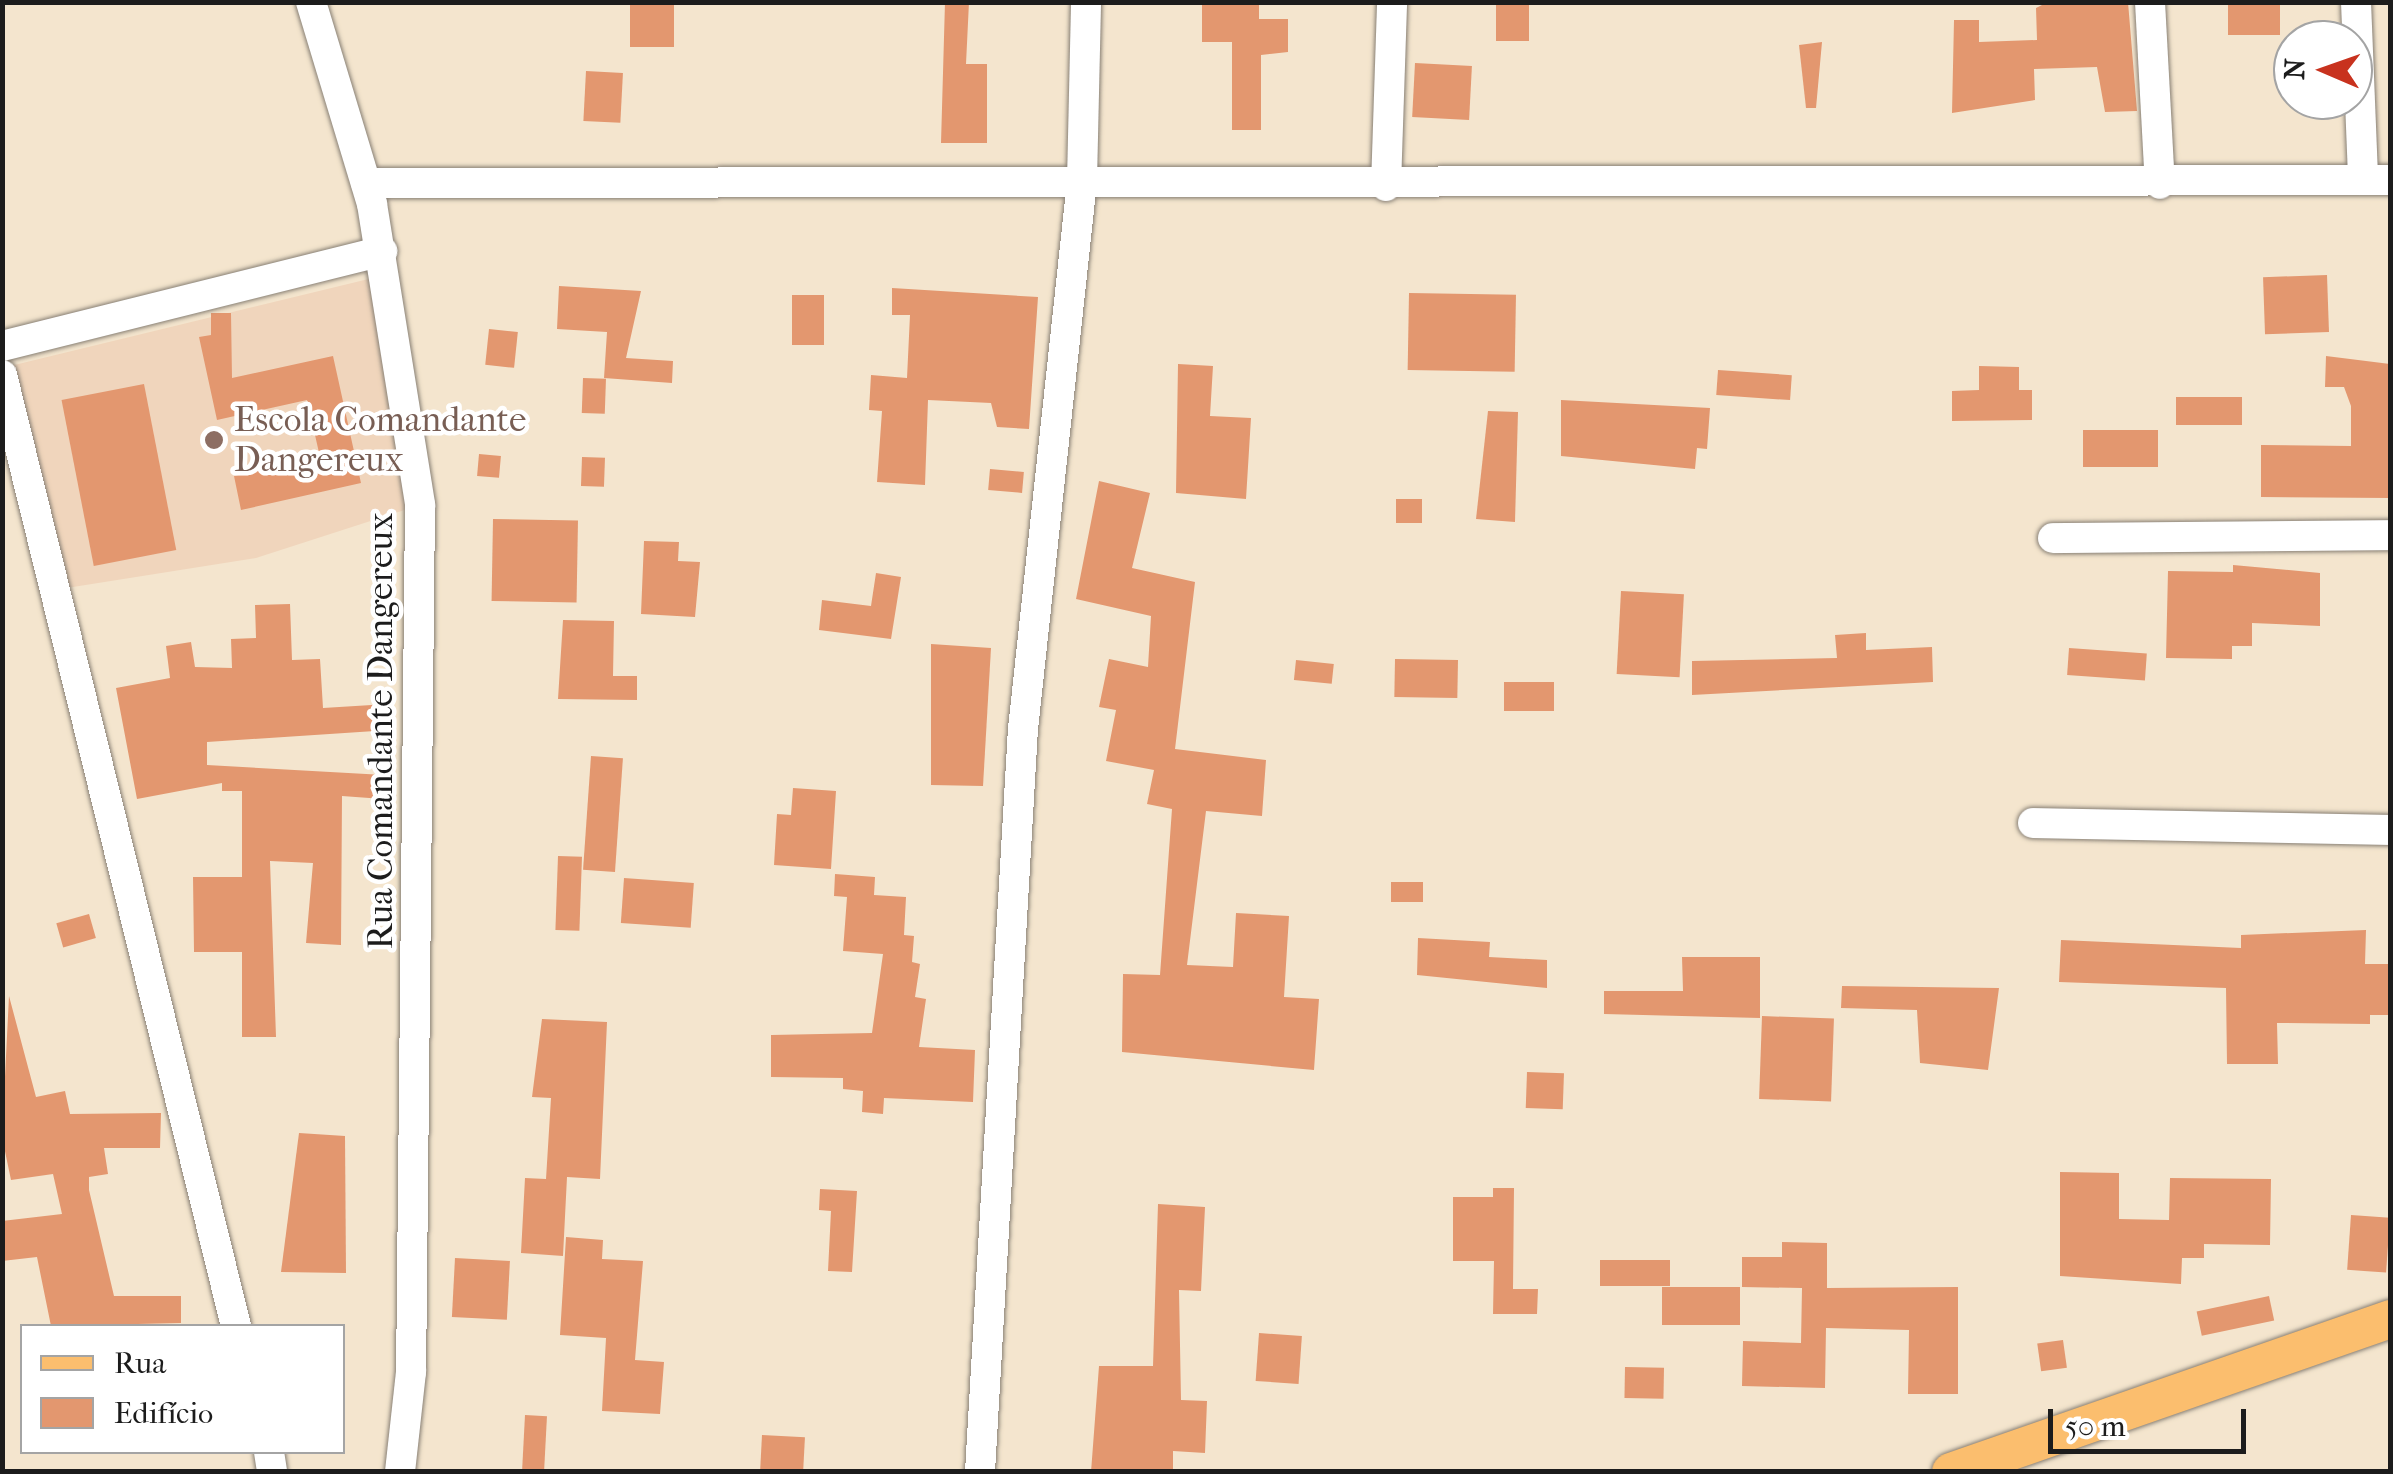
<!DOCTYPE html>
<meta charset="utf-8">
<style>
body{margin:0}
#map{position:relative;width:2393px;height:1474px;overflow:hidden;background:#f4e5ce;font-family:"IM FELL French Canon",serif}
div>[style]{position:absolute}
.built>*{inset:0;background:#f0d5bc}
.building>*{inset:0;background:#e3976f;transform-origin:0 0}
.roads{filter:drop-shadow(0 0 2px #888075) drop-shadow(0 0 2px #888075)}
.minor>*{height:30px;margin:-15px;padding:0 15px;transform-origin:15px;border-radius:15px;background:#fff}
.major>*{height:38px;margin:-19px;padding:0 19px;transform-origin:19px;border-radius:19px;background:#fbbe6e}
.dots>*{width:28px;height:28px;translate:-50% -50%;box-sizing:border-box;border:5px solid #fff;border-radius:50%}
span{translate:-50% -50%;white-space:nowrap;text-align:center;line-height:1.15;-webkit-text-stroke:9px #fff;paint-order:stroke}
.education-label{font-size:35px;color:#785e54}
.left{translate:0 -50%;text-align:left}
.street-label{font-size:35px;color:#1c1c1c}
.frame{position:absolute;inset:0;border:5px solid #1c1c1c;pointer-events:none}
.legend{position:absolute;left:20px;top:1324px;width:325px;height:130px;box-sizing:border-box;background:#fff;border:2px solid #a4a4a4;margin:0;padding:12px 18px;list-style:none;font-size:30px;color:#1c1c1c}
.legend li{display:flex;align-items:center;gap:20px;height:50px}
.legend b{width:50px;border:2px solid #a4a4a4}
.north{position:absolute;left:2273px;top:20px;width:100px;height:100px;box-sizing:border-box;background:#fff;border:2px solid #a4a4a4;border-radius:50%;rotate:272deg;font-size:28px;font-weight:700;line-height:40px;text-align:center;color:#1c1c1c}
.north::after{content:'';display:block;margin:auto;width:35px;height:45px;background:#c8321e;clip-path:polygon(50% 0,100% 100%,50% 72%,0 100%)}
.scale{position:absolute;left:2048px;top:1409px;width:198px;height:45px;box-sizing:border-box;border:5px solid #1c1c1c;border-top:0;padding-left:12px;font-size:30px;line-height:35px;white-space:nowrap;color:#1c1c1c;-webkit-text-stroke:8px #fff;paint-order:stroke}
</style>
<div id="map">
<div class="built">
<i style="clip-path:polygon(385px 275px,420px 505px,256px 558px,54px 590px,2px 368px)"></i>
</div>
<div class="building">
<i style="clip-path:polygon(945px 2px,969px 2px,966px 64px,987px 64px,987px 143px,941px 143px)"></i>
<i style="clip-path:polygon(1202px 2px,1259px 2px,1259px 19px,1288px 19px,1288px 52px,1261px 55px,1261px 130px,1232px 130px,1232px 42px,1202px 42px)"></i>
<i style="left:1496px;top:2px;width:33px;height:39px"></i>
<i style="clip-path:polygon(2048px 2px,2128px 2px,2137px 111px,2105px 112px,2097px 67px,2034px 69px,2035px 100px,1952px 113px,1954px 20px,1979px 20px,1979px 42px,2037px 40px,2036px 8px)"></i>
<i style="left:2228px;top:2px;width:52px;height:33px"></i>
<i style="left:630px;top:5px;width:44px;height:42px"></i>
<i style="clip-path:polygon(1822px 42px,1816px 108px,1806px 108px,1799px 45px)"></i>
<i style="left:1415px;top:63px;width:57px;height:54px;rotate:3deg"></i>
<i style="left:586px;top:71px;width:37px;height:50px;rotate:3deg"></i>
<i style="left:2327px;top:275px;width:57px;height:64px;rotate:88deg"></i>
<i style="clip-path:polygon(559px 286px,641px 291px,626px 358px,673px 361px,672px 383px,604px 378px,607px 332px,557px 329px)"></i>
<i style="clip-path:polygon(892px 288px,1038px 297px,1029px 429px,997px 427px,991px 403px,928px 400px,925px 485px,877px 482px,882px 411px,869px 410px,871px 375px,907px 378px,910px 315px,892px 315px)"></i>
<i style="left:1409px;top:293px;width:107px;height:77px;rotate:1deg"></i>
<i style="left:792px;top:295px;width:32px;height:50px"></i>
<i style="clip-path:polygon(211px 313px,231px 313px,232px 378px,333px 356px,361px 483px,241px 510px,234px 476px,320px 457px,307px 400px,217px 420px,199px 337px,211px 335px)"></i>
<i style="left:489px;top:329px;width:29px;height:36px;rotate:6deg"></i>
<i style="clip-path:polygon(2326px 356px,2390px 364px,2390px 498px,2261px 497px,2261px 445px,2351px 446px,2351px 406px,2344px 387px,2325px 387px)"></i>
<i style="clip-path:polygon(1178px 364px,1213px 366px,1210px 416px,1251px 418px,1246px 499px,1176px 493px)"></i>
<i style="clip-path:polygon(1979px 366px,2019px 367px,2019px 390px,2032px 390px,2032px 420px,1952px 421px,1952px 391px,1979px 390px)"></i>
<i style="left:1718px;top:370px;width:74px;height:25px;rotate:4deg"></i>
<i style="left:583px;top:378px;width:23px;height:35px;rotate:2deg"></i>
<i style="left:144px;top:384px;width:169px;height:84px;rotate:79deg"></i>
<i style="left:2176px;top:397px;width:66px;height:28px"></i>
<i style="clip-path:polygon(1561px 400px,1710px 408px,1707px 449px,1697px 448px,1695px 469px,1561px 456px)"></i>
<i style="clip-path:polygon(1488px 411px,1518px 412px,1515px 522px,1476px 519px)"></i>
<i style="left:2083px;top:430px;width:75px;height:37px"></i>
<i style="left:479px;top:454px;width:22px;height:22px;rotate:5deg"></i>
<i style="left:582px;top:457px;width:23px;height:29px;rotate:2deg"></i>
<i style="left:990px;top:469px;width:34px;height:21px;rotate:5deg"></i>
<i style="clip-path:polygon(1099px 481px,1150px 493px,1132px 568px,1195px 582px,1175px 749px,1266px 760px,1262px 816px,1206px 811px,1187px 965px,1233px 967px,1236px 913px,1289px 916px,1284px 997px,1319px 999px,1314px 1070px,1122px 1052px,1123px 974px,1160px 975px,1172px 809px,1147px 804px,1154px 770px,1106px 761px,1116px 710px,1099px 707px,1109px 659px,1148px 667px,1151px 616px,1076px 599px)"></i>
<i style="left:1422px;top:499px;width:24px;height:26px;rotate:90deg"></i>
<i style="left:493px;top:519px;width:85px;height:82px;rotate:1deg"></i>
<i style="clip-path:polygon(644px 541px,679px 542px,678px 561px,700px 562px,695px 617px,641px 614px)"></i>
<i style="clip-path:polygon(2233px 565px,2320px 573px,2320px 626px,2252px 623px,2252px 646px,2232px 646px,2232px 659px,2166px 658px,2168px 571px,2233px 572px)"></i>
<i style="clip-path:polygon(876px 573px,901px 577px,891px 639px,819px 630px,822px 600px,871px 606px)"></i>
<i style="left:1621px;top:591px;width:63px;height:83px;rotate:3deg"></i>
<i style="clip-path:polygon(290px 604px,292px 660px,320px 659px,323px 708px,388px 704px,390px 730px,207px 742px,207px 765px,384px 775px,383px 799px,342px 796px,341px 945px,306px 943px,313px 863px,270px 861px,276px 1037px,242px 1037px,242px 952px,194px 952px,193px 877px,242px 877px,242px 791px,222px 791px,222px 783px,137px 799px,116px 688px,170px 678px,166px 646px,191px 642px,195px 667px,232px 668px,231px 639px,256px 638px,255px 605px)"></i>
<i style="clip-path:polygon(563px 620px,614px 621px,613px 676px,637px 676px,637px 700px,558px 699px)"></i>
<i style="clip-path:polygon(1866px 633px,1866px 650px,1932px 647px,1933px 682px,1692px 695px,1692px 661px,1837px 658px,1835px 635px)"></i>
<i style="clip-path:polygon(931px 644px,991px 648px,983px 786px,931px 785px)"></i>
<i style="left:2069px;top:648px;width:78px;height:27px;rotate:4deg"></i>
<i style="left:1395px;top:659px;width:63px;height:38px;rotate:1deg"></i>
<i style="left:1296px;top:660px;width:38px;height:20px;rotate:6deg"></i>
<i style="left:1504px;top:682px;width:50px;height:29px"></i>
<i style="left:591px;top:756px;width:32px;height:114px;rotate:4deg"></i>
<i style="clip-path:polygon(793px 788px,836px 791px,831px 869px,774px 865px,777px 814px,791px 815px)"></i>
<i style="left:558px;top:856px;width:24px;height:74px;rotate:2deg"></i>
<i style="clip-path:polygon(835px 874px,875px 877px,874px 895px,906px 897px,904px 935px,914px 936px,912px 962px,920px 964px,915px 997px,926px 999px,919px 1047px,975px 1050px,973px 1102px,884px 1098px,883px 1114px,862px 1112px,863px 1091px,843px 1089px,843px 1078px,771px 1077px,771px 1035px,872px 1033px,883px 954px,843px 951px,847px 897px,834px 896px)"></i>
<i style="left:624px;top:878px;width:70px;height:45px;rotate:4deg"></i>
<i style="left:1391px;top:882px;width:32px;height:20px"></i>
<i style="left:89px;top:914px;width:25px;height:34px;rotate:74deg"></i>
<i style="clip-path:polygon(2366px 930px,2365px 964px,2390px 964px,2390px 1015px,2370px 1015px,2370px 1024px,2277px 1023px,2278px 1064px,2227px 1064px,2226px 988px,2059px 982px,2061px 940px,2241px 948px,2241px 935px)"></i>
<i style="clip-path:polygon(1418px 938px,1490px 942px,1489px 957px,1547px 960px,1547px 988px,1417px 975px)"></i>
<i style="clip-path:polygon(1682px 957px,1760px 957px,1760px 1018px,1604px 1014px,1604px 991px,1683px 991px)"></i>
<i style="clip-path:polygon(1842px 986px,1999px 988px,1988px 1070px,1920px 1063px,1917px 1010px,1841px 1008px)"></i>
<i style="clip-path:polygon(9px 996px,36px 1097px,65px 1091px,70px 1114px,161px 1113px,160px 1148px,104px 1148px,108px 1174px,89px 1177px,89px 1190px,114px 1296px,181px 1296px,181px 1323px,51px 1326px,37px 1257px,2px 1261px,2px 1221px,62px 1214px,53px 1174px,11px 1180px,2px 1137px)"></i>
<i style="left:1762px;top:1016px;width:72px;height:83px;rotate:2deg"></i>
<i style="clip-path:polygon(542px 1019px,607px 1022px,600px 1179px,567px 1177px,563px 1256px,521px 1253px,525px 1178px,546px 1179px,551px 1098px,532px 1097px)"></i>
<i style="left:1527px;top:1072px;width:37px;height:36px;rotate:2deg"></i>
<i style="clip-path:polygon(299px 1133px,345px 1136px,346px 1273px,281px 1272px)"></i>
<i style="clip-path:polygon(2060px 1172px,2119px 1173px,2119px 1219px,2169px 1220px,2170px 1178px,2271px 1179px,2270px 1245px,2204px 1244px,2204px 1258px,2182px 1258px,2181px 1284px,2060px 1276px)"></i>
<i style="clip-path:polygon(1493px 1188px,1514px 1188px,1513px 1289px,1538px 1289px,1537px 1314px,1493px 1314px,1494px 1261px,1453px 1261px,1453px 1197px,1493px 1197px)"></i>
<i style="clip-path:polygon(820px 1189px,857px 1191px,852px 1272px,828px 1271px,831px 1211px,819px 1210px)"></i>
<i style="clip-path:polygon(1158px 1204px,1205px 1207px,1201px 1291px,1179px 1290px,1181px 1400px,1207px 1401px,1205px 1453px,1173px 1451px,1173px 1472px,1091px 1472px,1099px 1366px,1153px 1366px)"></i>
<i style="left:2351px;top:1215px;width:39px;height:55px;rotate:4deg"></i>
<i style="clip-path:polygon(566px 1237px,603px 1240px,602px 1259px,643px 1261px,635px 1360px,664px 1362px,660px 1414px,602px 1411px,606px 1338px,560px 1335px)"></i>
<i style="clip-path:polygon(1782px 1242px,1827px 1243px,1827px 1288px,1958px 1287px,1958px 1394px,1908px 1394px,1909px 1330px,1826px 1328px,1825px 1388px,1742px 1386px,1743px 1341px,1801px 1343px,1802px 1288px,1742px 1287px,1742px 1257px,1782px 1257px)"></i>
<i style="left:455px;top:1258px;width:55px;height:59px;rotate:3deg"></i>
<i style="left:1600px;top:1260px;width:70px;height:26px"></i>
<i style="left:1740px;top:1287px;width:38px;height:78px;rotate:90deg"></i>
<i style="left:2269px;top:1296px;width:25px;height:74px;rotate:78deg"></i>
<i style="left:1259px;top:1333px;width:43px;height:48px;rotate:4deg"></i>
<i style="left:2063px;top:1340px;width:28px;height:26px;rotate:82deg"></i>
<i style="left:1625px;top:1367px;width:39px;height:31px;rotate:1deg"></i>
<i style="left:525px;top:1415px;width:22px;height:57px;rotate:3deg"></i>
<i style="left:762px;top:1435px;width:43px;height:37px;rotate:3deg"></i>
</div>
<div class="roads">
<div class="minor">
<i style="left:311px;top:2px;width:211px;rotate:73.2deg"></i>
<i style="left:372px;top:204px;width:305px;rotate:80.9deg"></i>
<i style="left:420px;top:505px;width:867px;rotate:90.59deg"></i>
<i style="left:411px;top:1372px;width:101px;rotate:96.3deg"></i>
<i style="left:2150px;top:2px;width:182px;rotate:86.9deg"></i>
<i style="left:2356px;top:2px;width:178px;rotate:87.7deg"></i>
<i style="left:366px;top:183px;width:2024px;rotate:-0.08deg"></i>
<i style="left:1386px;top:186px;width:184px;rotate:-88.1deg"></i>
<i style="left:2px;top:346px;width:392px;rotate:-14deg"></i>
<i style="left:2px;top:375px;width:979px;rotate:76.18deg"></i>
<i style="left:2053px;top:538px;width:337px;rotate:-0.5deg"></i>
<i style="left:2033px;top:823px;width:357px;rotate:1.1deg"></i>
<i style="left:269px;top:1452px;width:20px;rotate:81deg"></i>
<i style="left:980px;top:1472px;width:744px;rotate:-86.69deg"></i>
<i style="left:1023px;top:729px;width:551px;rotate:-83.85deg"></i>
<i style="left:1082px;top:181px;width:179px;rotate:-88.7deg"></i>
</div>
<div class="major">
<i style="left:1951px;top:1472px;width:465px;rotate:-19.2deg"></i>
</div>
</div>
<div class="dots">
<i style="left:214px;top:440px;background:#8d6e63"></i>
</div>
<div class="education-label">
<span class="left" style="left:234px;top:440px">Escola Comandante<br>Dangereux</span>
</div>
<div class="street-label">
<span style="left:381px;top:731px;rotate:-90deg">Rua Comandante Dangereux</span>
</div>
<div class="frame"></div>
<ul class="legend">
<li><b style="height:12px;background:#fbbe6e"></b>Rua</li>
<li><b style="height:28px;background:#e3976f"></b>Edifício</li>
</ul>
<div class="north">N</div>
<div class="scale">50 m</div>
</div>
